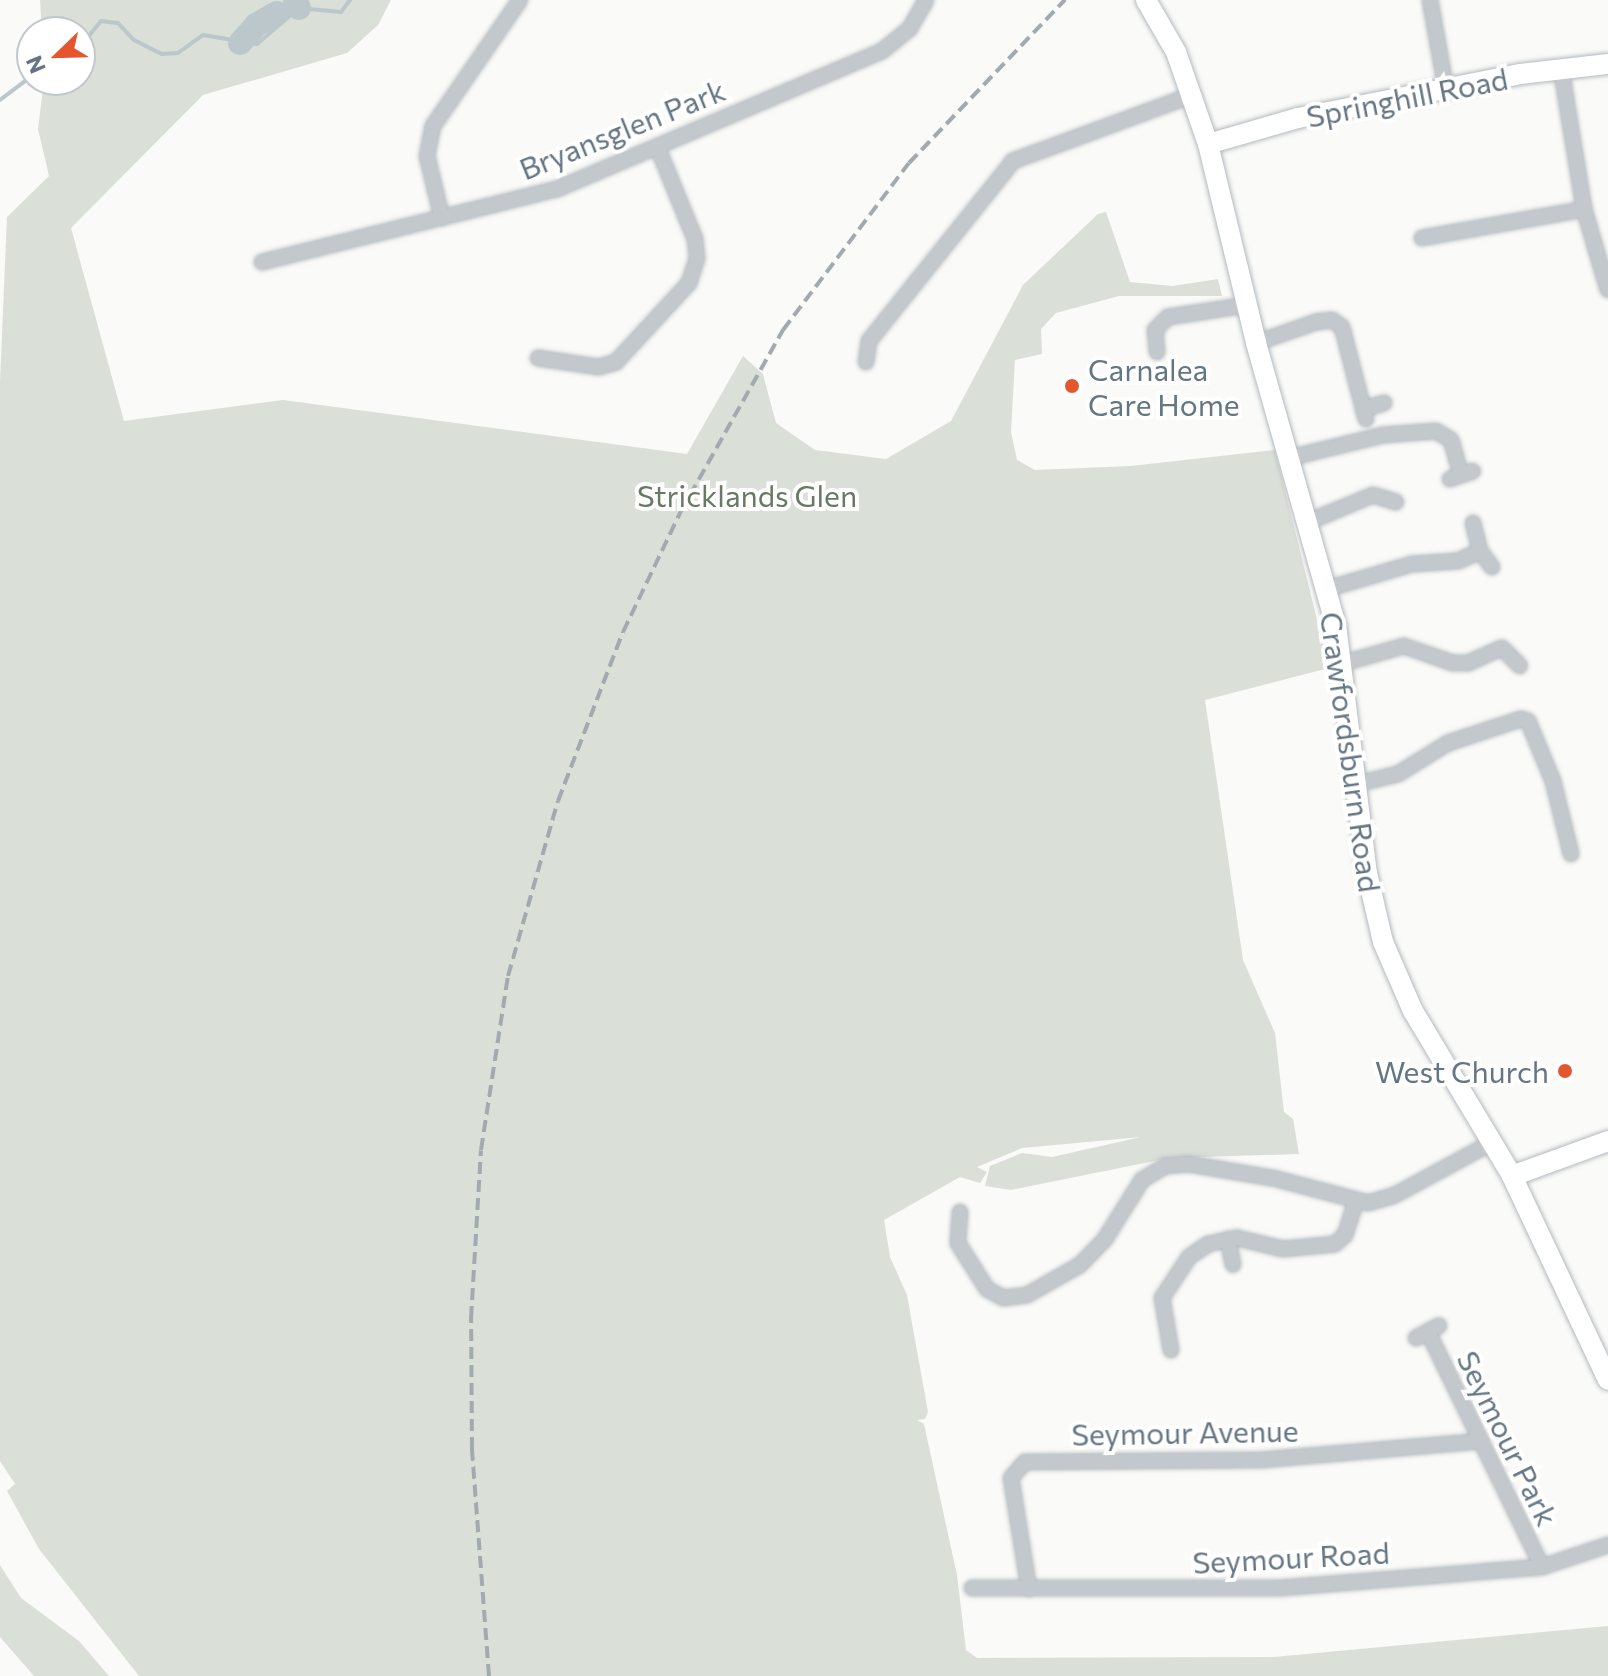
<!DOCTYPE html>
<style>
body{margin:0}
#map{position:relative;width:1608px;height:1676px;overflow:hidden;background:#fafaf8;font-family:Commissioner,sans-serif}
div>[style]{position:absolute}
.green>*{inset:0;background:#dadfd7}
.stream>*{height:4px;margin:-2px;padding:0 2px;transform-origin:2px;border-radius:2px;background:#bbc7cb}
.river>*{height:24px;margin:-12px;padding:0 12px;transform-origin:12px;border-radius:12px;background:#bbc7cb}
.roads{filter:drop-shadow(0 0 2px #b3babf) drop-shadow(0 0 2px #b3babf)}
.street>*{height:14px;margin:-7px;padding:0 7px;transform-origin:7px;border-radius:7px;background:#c3c8cc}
.secondary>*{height:20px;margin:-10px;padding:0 10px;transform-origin:10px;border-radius:10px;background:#fff}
.rail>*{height:4px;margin-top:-2px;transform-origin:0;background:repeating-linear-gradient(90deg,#a2aab0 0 12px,transparent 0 18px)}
.dots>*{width:22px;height:22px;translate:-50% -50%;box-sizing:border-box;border:4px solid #fff;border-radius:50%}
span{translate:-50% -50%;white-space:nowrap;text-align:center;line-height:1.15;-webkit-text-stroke:8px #fff;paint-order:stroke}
.street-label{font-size:30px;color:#657683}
.poi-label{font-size:30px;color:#657683}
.left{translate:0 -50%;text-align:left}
.right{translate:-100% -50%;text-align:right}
.park-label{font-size:30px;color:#687a64}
.north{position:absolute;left:16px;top:16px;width:80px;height:80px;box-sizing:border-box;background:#fff;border:2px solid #c1c8cd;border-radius:50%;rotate:247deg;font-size:22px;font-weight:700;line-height:32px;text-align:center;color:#657683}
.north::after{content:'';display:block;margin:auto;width:28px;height:36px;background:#e4572e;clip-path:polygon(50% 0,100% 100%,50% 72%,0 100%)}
</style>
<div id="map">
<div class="green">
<i style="clip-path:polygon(40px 0,391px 0,378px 25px,347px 53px,203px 95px,71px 228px,124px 421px,283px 400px,687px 454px,743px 356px,763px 374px,776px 423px,815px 450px,886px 459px,951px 421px,1023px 285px,1098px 214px,1106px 212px,1130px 282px,1173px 286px,1218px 279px,1222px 296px,1119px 296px,1056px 313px,1041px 329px,1042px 354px,1015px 360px,1011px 432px,1017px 460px,1035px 470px,1131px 466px,1275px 450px,1329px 668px,1205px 700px,1243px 960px,1275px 1033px,1284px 1112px,1293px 1119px,1299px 1154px,1169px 1158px,1011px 1190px,985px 1186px,990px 1166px,1022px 1153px,1052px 1157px,1141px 1137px,1022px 1148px,977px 1167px,987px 1172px,980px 1183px,960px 1177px,884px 1220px,890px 1257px,907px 1295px,928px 1412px,925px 1419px,917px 1420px,924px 1424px,957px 1575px,966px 1650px,977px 1658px,1274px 1657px,1608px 1626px,1608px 1676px,139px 1676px,39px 1549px,7px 1491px,15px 1484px,0 1461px,0 382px,7px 217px,49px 176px,38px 129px,44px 80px,80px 80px,80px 32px,42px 32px)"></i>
<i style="clip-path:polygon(0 1565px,21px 1598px,79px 1641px,109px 1676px,34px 1676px,0 1637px)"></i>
</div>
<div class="stream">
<i style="left:80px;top:47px;width:33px;rotate:-51deg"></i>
<i style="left:101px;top:21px;width:17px;rotate:7deg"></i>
<i style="left:118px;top:23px;width:23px;rotate:47deg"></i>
<i style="left:134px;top:40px;width:31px;rotate:27deg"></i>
<i style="left:162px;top:54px;width:16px;rotate:-4deg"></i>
<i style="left:178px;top:53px;width:31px;rotate:-36deg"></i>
<i style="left:203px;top:35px;width:55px;rotate:9.5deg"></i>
<i style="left:257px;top:44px;width:55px;rotate:-40.6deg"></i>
<i style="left:299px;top:8px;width:42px;rotate:5.4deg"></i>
<i style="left:341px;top:12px;width:15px;rotate:-53deg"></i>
<i style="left:0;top:100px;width:40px;rotate:-37deg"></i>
</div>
<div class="river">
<i style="left:295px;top:1px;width:8px;rotate:60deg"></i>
<i style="left:240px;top:43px;width:24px;rotate:-48deg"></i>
<i style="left:256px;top:25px;width:24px;rotate:-30deg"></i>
</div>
<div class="roads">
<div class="street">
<i style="left:1430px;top:0;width:90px;rotate:79.8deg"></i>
<i style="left:1561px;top:68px;width:143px;rotate:80.7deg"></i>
<i style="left:1584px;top:209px;width:84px;rotate:73.5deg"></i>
<i style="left:442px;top:218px;width:64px;rotate:-103.6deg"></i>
<i style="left:427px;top:156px;width:31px;rotate:-79deg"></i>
<i style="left:433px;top:126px;width:153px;rotate:-55.4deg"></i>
<i style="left:1422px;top:238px;width:165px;rotate:-10.1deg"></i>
<i style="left:262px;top:262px;width:304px;rotate:-13.9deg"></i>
<i style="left:557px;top:189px;width:353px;rotate:-23deg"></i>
<i style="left:882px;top:51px;width:36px;rotate:-39deg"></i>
<i style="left:910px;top:28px;width:32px;rotate:-60deg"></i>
<i style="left:1256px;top:343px;width:64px;rotate:-19.3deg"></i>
<i style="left:1316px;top:322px;width:16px;rotate:-7deg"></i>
<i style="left:1332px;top:320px;width:12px;rotate:35deg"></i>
<i style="left:1342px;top:327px;width:95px;rotate:75.4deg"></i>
<i style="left:1157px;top:352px;width:22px;rotate:-95deg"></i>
<i style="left:1155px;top:330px;width:18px;rotate:-45deg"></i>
<i style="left:1168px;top:317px;width:79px;rotate:-8.7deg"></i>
<i style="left:538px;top:358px;width:62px;rotate:8.4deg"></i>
<i style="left:599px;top:367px;width:18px;rotate:-16deg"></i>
<i style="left:616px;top:362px;width:108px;rotate:-47.3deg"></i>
<i style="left:689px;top:283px;width:26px;rotate:-72deg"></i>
<i style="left:697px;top:258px;width:19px;rotate:-96deg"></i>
<i style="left:695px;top:239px;width:100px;rotate:-112.2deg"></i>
<i style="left:866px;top:362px;width:21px;rotate:-82deg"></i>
<i style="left:869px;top:341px;width:231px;rotate:-51.3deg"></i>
<i style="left:1013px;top:161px;width:191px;rotate:-20.2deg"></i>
<i style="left:1363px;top:409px;width:22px;rotate:-16deg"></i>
<i style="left:1289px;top:458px;width:97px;rotate:-13.7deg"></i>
<i style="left:1383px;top:435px;width:53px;rotate:-4.3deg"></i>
<i style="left:1436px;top:431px;width:17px;rotate:31deg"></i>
<i style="left:1451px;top:440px;width:36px;rotate:74deg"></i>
<i style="left:1450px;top:479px;width:24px;rotate:-19deg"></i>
<i style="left:1308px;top:522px;width:70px;rotate:-22.6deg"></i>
<i style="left:1373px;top:495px;width:24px;rotate:17deg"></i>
<i style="left:1473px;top:523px;width:29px;rotate:76deg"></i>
<i style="left:1480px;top:551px;width:20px;rotate:53deg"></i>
<i style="left:1327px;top:589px;width:89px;rotate:-16.4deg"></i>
<i style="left:1412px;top:564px;width:46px;rotate:-3.7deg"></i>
<i style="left:1458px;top:561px;width:24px;rotate:-24deg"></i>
<i style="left:1344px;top:663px;width:62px;rotate:-15.8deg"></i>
<i style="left:1404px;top:646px;width:52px;rotate:19.1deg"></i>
<i style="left:1453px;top:663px;width:15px"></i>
<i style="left:1468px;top:663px;width:37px;rotate:-24deg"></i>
<i style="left:1502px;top:648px;width:25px;rotate:45deg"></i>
<i style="left:1357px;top:784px;width:42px;rotate:-13.7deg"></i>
<i style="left:1398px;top:774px;width:59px;rotate:-31.8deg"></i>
<i style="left:1448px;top:743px;width:77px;rotate:-18.2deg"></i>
<i style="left:1521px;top:719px;width:7px;rotate:16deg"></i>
<i style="left:1528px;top:721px;width:65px;rotate:67.4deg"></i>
<i style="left:1553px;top:781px;width:75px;rotate:76.1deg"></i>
<i style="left:960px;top:1212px;width:31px;rotate:94deg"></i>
<i style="left:958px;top:1243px;width:54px;rotate:57.8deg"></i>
<i style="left:987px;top:1289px;width:18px;rotate:29deg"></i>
<i style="left:1003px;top:1298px;width:24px;rotate:-7deg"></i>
<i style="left:1027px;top:1295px;width:61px;rotate:-29.5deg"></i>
<i style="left:1080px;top:1265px;width:36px;rotate:-46deg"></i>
<i style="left:1105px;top:1239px;width:70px;rotate:-57.9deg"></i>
<i style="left:1142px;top:1180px;width:27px;rotate:-31deg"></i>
<i style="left:1165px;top:1166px;width:24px;rotate:-5deg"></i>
<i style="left:1189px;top:1164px;width:85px;rotate:9.5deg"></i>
<i style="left:1273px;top:1178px;width:98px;rotate:14.7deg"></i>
<i style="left:1368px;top:1203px;width:26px;rotate:-16deg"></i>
<i style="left:1393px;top:1196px;width:114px;rotate:-28.4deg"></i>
<i style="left:1228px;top:1239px;width:26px;rotate:79deg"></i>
<i style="left:1428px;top:1332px;width:261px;rotate:64.1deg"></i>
<i style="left:1416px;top:1338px;width:26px;rotate:-28deg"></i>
<i style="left:1171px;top:1350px;width:53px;rotate:-99.8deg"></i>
<i style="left:1162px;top:1298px;width:49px;rotate:-56.6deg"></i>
<i style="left:1189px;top:1257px;width:23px;rotate:-34deg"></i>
<i style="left:1208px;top:1244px;width:30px;rotate:-12deg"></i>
<i style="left:1237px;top:1238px;width:47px;rotate:13.4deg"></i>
<i style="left:1283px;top:1249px;width:52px;rotate:-5.5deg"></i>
<i style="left:1335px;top:1244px;width:13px;rotate:-42deg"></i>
<i style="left:1345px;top:1235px;width:36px;rotate:-72deg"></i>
<i style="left:972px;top:1588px;width:308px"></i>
<i style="left:1280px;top:1588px;width:263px;rotate:-4.6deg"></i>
<i style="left:1542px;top:1567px;width:70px;rotate:-18.4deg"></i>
<i style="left:1029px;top:1589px;width:112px;rotate:-99.2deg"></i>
<i style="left:1011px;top:1478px;width:21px;rotate:-49deg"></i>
<i style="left:1025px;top:1462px;width:236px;rotate:-0.5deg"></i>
<i style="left:1261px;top:1460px;width:221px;rotate:-4.9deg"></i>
</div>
<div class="secondary">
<i style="left:1146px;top:0;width:60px;rotate:60deg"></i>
<i style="left:1176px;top:52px;width:97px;rotate:70.8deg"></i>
<i style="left:1208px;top:144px;width:205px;rotate:76.4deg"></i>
<i style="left:1256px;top:343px;width:293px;rotate:74.2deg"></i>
<i style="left:1336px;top:625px;width:250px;rotate:82.9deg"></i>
<i style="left:1367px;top:873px;width:71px;rotate:76.9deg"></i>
<i style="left:1383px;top:942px;width:75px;rotate:66.5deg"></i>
<i style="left:1413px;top:1011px;width:192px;rotate:59deg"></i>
<i style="left:1512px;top:1176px;width:225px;rotate:64.8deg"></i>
<i style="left:1208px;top:144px;width:94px;rotate:-16.1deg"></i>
<i style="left:1298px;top:118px;width:226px;rotate:-11.2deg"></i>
<i style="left:1520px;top:74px;width:89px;rotate:-6.5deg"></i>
<i style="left:1512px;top:1176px;width:102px;rotate:-20deg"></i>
</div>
</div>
<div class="rail">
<i style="left:489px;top:1676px;width:228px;rotate:-94.3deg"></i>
<i style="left:472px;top:1449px;width:131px;rotate:-90.4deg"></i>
<i style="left:471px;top:1318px;width:168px;rotate:-86.6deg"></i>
<i style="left:481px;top:1150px;width:176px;rotate:-81.2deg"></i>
<i style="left:508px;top:976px;width:182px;rotate:-74.1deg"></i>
<i style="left:558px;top:801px;width:181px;rotate:-69deg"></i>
<i style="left:623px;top:632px;width:134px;rotate:-64.4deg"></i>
<i style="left:681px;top:511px;width:208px;rotate:-60.6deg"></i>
<i style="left:783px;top:330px;width:209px;rotate:-53deg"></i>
<i style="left:909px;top:163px;width:226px;rotate:-46.3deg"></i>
</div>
<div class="dots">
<i style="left:1072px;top:386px;background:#e4572e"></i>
<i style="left:1565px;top:1071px;background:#e4572e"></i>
</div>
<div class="street-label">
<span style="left:1407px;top:97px;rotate:-11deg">Springhill Road</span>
<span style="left:622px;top:129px;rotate:-22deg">Bryansglen Park</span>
<span style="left:1351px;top:752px;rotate:82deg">Crawfordsburn Road</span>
<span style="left:1185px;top:1432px;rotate:-1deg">Seymour Avenue</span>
<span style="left:1508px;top:1438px;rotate:64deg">Seymour Park</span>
<span style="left:1291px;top:1557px;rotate:-3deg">Seymour Road</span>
</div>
<div class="poi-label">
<span class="left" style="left:1088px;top:386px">Carnalea<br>Care Home</span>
<span class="right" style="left:1549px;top:1071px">West Church</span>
</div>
<div class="park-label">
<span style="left:747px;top:495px">Stricklands Glen</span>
</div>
<div class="north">N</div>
</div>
